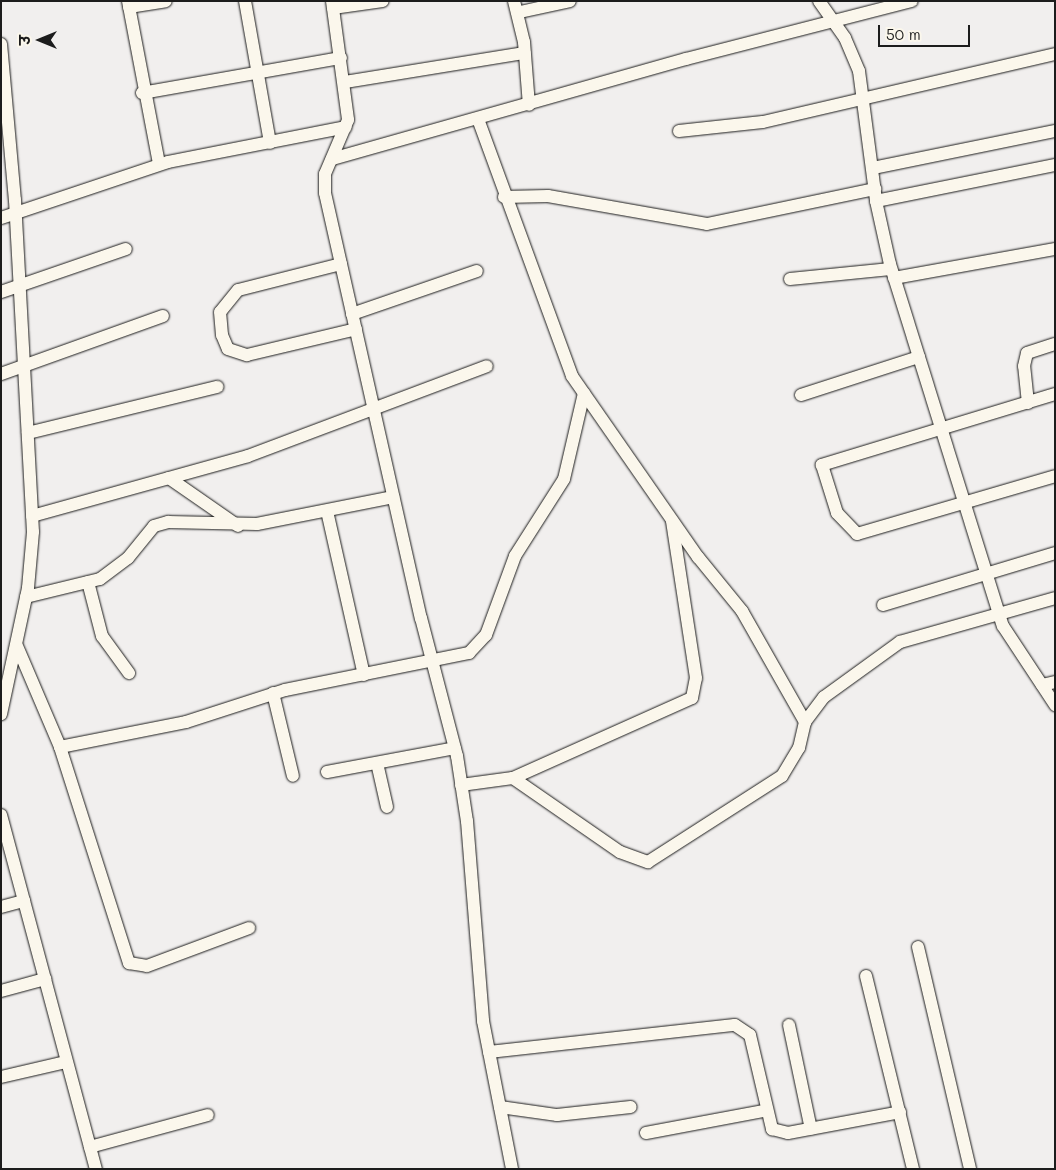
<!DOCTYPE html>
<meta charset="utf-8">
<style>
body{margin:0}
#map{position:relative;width:1056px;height:1170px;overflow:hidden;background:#f1efee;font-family:Mali,"Playpen Sans Deva",sans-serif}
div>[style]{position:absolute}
.roads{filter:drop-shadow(0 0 1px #1c1c1c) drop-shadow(0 0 1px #1c1c1c)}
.minor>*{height:12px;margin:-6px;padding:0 6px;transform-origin:6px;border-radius:6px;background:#fbf7ec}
span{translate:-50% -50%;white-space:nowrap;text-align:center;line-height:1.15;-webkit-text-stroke:4.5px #fbf7ec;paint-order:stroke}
.frame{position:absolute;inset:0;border:2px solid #1c1c1c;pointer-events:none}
.north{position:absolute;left:15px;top:15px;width:50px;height:50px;-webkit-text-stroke:4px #fbf7ec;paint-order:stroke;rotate:270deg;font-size:14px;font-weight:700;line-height:20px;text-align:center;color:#1c1c1c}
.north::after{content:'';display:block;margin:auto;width:18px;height:22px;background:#1c1c1c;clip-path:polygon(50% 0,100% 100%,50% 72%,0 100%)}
.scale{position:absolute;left:878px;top:25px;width:92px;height:22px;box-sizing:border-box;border:2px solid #1c1c1c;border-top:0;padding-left:6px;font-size:15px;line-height:18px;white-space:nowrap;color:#1c1c1c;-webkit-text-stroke:4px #fbf7ec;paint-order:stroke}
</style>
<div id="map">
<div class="roads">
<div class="minor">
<i style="left:128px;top:1px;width:166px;rotate:79.2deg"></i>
<i style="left:245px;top:1px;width:144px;rotate:80deg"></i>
<i style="left:332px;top:1px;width:120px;rotate:82.3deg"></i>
<i style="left:348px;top:120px;width:59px;rotate:113.1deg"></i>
<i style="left:325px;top:174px;width:19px;rotate:90deg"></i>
<i style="left:325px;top:193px;width:436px;rotate:77.3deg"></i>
<i style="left:421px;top:618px;width:143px;rotate:75.4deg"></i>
<i style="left:457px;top:756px;width:66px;rotate:81.3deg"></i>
<i style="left:467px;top:821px;width:201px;rotate:85.4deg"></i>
<i style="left:483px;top:1021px;width:151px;rotate:78.9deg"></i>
<i style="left:514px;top:1px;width:42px;rotate:76.3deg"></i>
<i style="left:524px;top:42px;width:63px;rotate:85.5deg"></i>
<i style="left:819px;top:1px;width:45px;rotate:54.9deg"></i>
<i style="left:845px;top:38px;width:36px;rotate:67deg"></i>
<i style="left:859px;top:71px;width:131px;rotate:82.5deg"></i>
<i style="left:876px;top:201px;width:65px;rotate:77.5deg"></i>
<i style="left:890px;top:264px;width:379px;rotate:72.7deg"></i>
<i style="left:1003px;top:626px;width:95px;rotate:56.6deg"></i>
<i style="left:129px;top:7px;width:37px;rotate:-9deg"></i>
<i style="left:333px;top:8px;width:50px;rotate:-8deg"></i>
<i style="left:520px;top:12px;width:51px;rotate:-12.4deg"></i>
<i style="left:1px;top:44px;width:157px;rotate:84.9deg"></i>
<i style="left:15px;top:200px;width:332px;rotate:86.9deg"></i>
<i style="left:33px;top:532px;width:56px;rotate:95.1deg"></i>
<i style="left:28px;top:588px;width:129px;rotate:102.1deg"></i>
<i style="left:345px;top:82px;width:182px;rotate:-9.2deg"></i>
<i style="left:142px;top:93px;width:202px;rotate:-10deg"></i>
<i style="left:478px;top:119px;width:274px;rotate:69.9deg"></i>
<i style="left:572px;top:376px;width:221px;rotate:55.2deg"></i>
<i style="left:698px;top:557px;width:70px;rotate:50.8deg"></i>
<i style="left:742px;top:611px;width:128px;rotate:60.4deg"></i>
<i style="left:679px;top:131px;width:84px;rotate:-6.1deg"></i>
<i style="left:763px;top:122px;width:300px;rotate:-13.1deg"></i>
<i style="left:332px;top:159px;width:368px;rotate:-15.8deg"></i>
<i style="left:686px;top:59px;width:233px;rotate:-14.4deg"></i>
<i style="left:873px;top:168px;width:186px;rotate:-11.5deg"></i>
<i style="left:504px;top:197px;width:44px;rotate:-1.3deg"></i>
<i style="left:548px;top:196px;width:161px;rotate:10deg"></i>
<i style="left:707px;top:224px;width:172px;rotate:-11.8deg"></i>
<i style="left:876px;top:201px;width:183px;rotate:-11.4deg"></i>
<i style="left:1px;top:218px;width:176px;rotate:-18.5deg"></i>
<i style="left:168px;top:162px;width:181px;rotate:-11.1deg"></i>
<i style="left:341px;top:264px;width:106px;rotate:165.8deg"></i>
<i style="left:238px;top:290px;width:28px;rotate:129deg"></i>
<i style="left:220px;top:312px;width:23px;rotate:85deg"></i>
<i style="left:222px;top:335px;width:15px;rotate:67deg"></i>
<i style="left:228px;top:349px;width:20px;rotate:18deg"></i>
<i style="left:247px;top:355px;width:112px;rotate:-13.4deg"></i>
<i style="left:894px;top:278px;width:164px;rotate:-10.2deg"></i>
<i style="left:790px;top:279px;width:101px;rotate:-5.7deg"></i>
<i style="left:1px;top:292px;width:132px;rotate:-19deg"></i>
<i style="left:352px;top:314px;width:132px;rotate:-19deg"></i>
<i style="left:1px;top:374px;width:172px;rotate:-19.7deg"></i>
<i style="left:1055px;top:394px;width:244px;rotate:163.1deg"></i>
<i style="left:822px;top:465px;width:50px;rotate:72.6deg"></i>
<i style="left:837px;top:513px;width:29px;rotate:46deg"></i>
<i style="left:857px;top:534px;width:206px;rotate:-16.3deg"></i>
<i style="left:801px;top:395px;width:124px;rotate:-17.9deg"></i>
<i style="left:1028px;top:403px;width:37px;rotate:-96deg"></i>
<i style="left:1024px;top:366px;width:13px;rotate:-77deg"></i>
<i style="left:1027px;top:353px;width:29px;rotate:-18deg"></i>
<i style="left:28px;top:433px;width:195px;rotate:-13.7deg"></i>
<i style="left:169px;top:478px;width:84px;rotate:34.8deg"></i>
<i style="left:327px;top:511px;width:168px;rotate:77.3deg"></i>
<i style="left:32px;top:516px;width:224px;rotate:-15.5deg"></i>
<i style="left:248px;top:456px;width:255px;rotate:-20.6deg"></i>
<i style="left:88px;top:582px;width:56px;rotate:75.5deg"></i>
<i style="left:102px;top:636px;width:46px;rotate:53.9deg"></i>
<i style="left:26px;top:597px;width:76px;rotate:-13.7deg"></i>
<i style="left:100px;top:579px;width:35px;rotate:-37deg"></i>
<i style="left:128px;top:558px;width:41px;rotate:-50.9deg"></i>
<i style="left:154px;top:526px;width:15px;rotate:-16deg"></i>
<i style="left:168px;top:522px;width:89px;rotate:1.3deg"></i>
<i style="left:257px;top:524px;width:139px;rotate:-11.2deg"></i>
<i style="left:883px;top:605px;width:180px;rotate:-16.8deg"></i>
<i style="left:17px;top:646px;width:110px;rotate:66.9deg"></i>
<i style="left:60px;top:747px;width:227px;rotate:72.3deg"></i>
<i style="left:129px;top:963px;width:18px;rotate:9deg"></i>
<i style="left:147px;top:966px;width:109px;rotate:-20.4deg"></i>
<i style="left:1042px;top:685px;width:13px;rotate:-13deg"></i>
<i style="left:273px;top:693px;width:85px;rotate:76.5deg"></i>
<i style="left:60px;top:747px;width:128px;rotate:-11.2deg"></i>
<i style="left:186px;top:722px;width:104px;rotate:-17.9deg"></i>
<i style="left:285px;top:690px;width:188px;rotate:-11.4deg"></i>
<i style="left:469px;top:653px;width:25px;rotate:-47deg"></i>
<i style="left:486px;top:635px;width:84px;rotate:-69.8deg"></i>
<i style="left:515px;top:556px;width:91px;rotate:-57.5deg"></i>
<i style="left:564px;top:479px;width:88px;rotate:-76.9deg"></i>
<i style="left:377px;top:763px;width:45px;rotate:77.2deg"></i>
<i style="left:327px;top:772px;width:130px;rotate:-10.6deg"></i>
<i style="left:513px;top:778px;width:130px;rotate:34.7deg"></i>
<i style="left:620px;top:852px;width:30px;rotate:20deg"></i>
<i style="left:648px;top:862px;width:159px;rotate:-32.7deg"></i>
<i style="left:782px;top:776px;width:33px;rotate:-59deg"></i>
<i style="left:799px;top:748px;width:27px;rotate:-77deg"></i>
<i style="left:805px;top:722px;width:31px;rotate:-53deg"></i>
<i style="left:824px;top:697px;width:94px;rotate:-35.9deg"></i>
<i style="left:900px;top:642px;width:161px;rotate:-15.8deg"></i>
<i style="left:461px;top:785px;width:52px;rotate:-7.7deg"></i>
<i style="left:513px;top:778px;width:196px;rotate:-24.1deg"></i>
<i style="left:692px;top:698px;width:20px;rotate:-79deg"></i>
<i style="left:696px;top:678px;width:159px;rotate:-98.7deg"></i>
<i style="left:1px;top:815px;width:367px;rotate:75deg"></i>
<i style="left:1px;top:907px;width:24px;rotate:-15deg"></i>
<i style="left:918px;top:947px;width:228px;rotate:76.8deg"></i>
<i style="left:866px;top:976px;width:199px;rotate:76.3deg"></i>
<i style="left:1px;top:991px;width:46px;rotate:-15.3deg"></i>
<i style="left:789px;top:1025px;width:106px;rotate:78.1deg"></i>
<i style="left:489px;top:1052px;width:247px;rotate:-6.3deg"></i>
<i style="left:735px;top:1025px;width:18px;rotate:34deg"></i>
<i style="left:750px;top:1035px;width:97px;rotate:76.8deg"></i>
<i style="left:772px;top:1129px;width:16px;rotate:14deg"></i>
<i style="left:788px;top:1133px;width:114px;rotate:-10.6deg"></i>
<i style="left:1px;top:1077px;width:67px;rotate:-13deg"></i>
<i style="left:500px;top:1107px;width:58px;rotate:8deg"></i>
<i style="left:557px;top:1115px;width:74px;rotate:-6.2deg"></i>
<i style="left:646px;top:1133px;width:120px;rotate:-10.6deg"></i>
<i style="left:90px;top:1147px;width:122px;rotate:-15.2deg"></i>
</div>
</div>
<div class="frame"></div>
<div class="north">उ</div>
<div class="scale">50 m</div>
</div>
